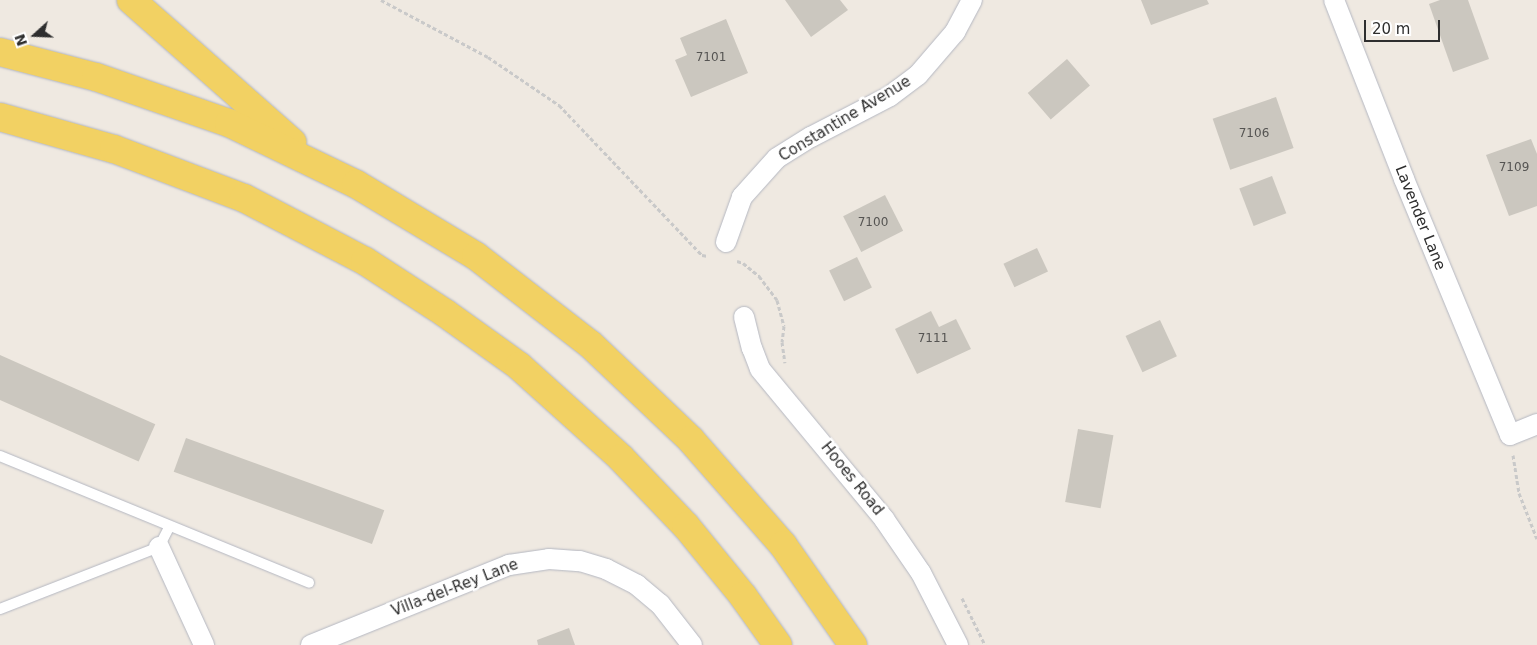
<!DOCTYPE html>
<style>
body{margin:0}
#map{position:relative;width:1537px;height:645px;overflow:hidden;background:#efe9e1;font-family:"DejaVu Sans",sans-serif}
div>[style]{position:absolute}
.building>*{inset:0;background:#cbc7bf;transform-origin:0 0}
.path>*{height:3px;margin-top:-1.5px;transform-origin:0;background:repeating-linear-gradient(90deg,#c9c9c9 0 4px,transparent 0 6.5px)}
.roads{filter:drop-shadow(0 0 1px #b4b7c1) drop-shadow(0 0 1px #b4b7c1)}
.lane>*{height:10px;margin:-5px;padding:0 5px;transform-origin:5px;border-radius:5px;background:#fff}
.street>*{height:20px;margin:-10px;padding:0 10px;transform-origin:10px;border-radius:10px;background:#fff}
.primary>*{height:28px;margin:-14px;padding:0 14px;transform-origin:14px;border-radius:14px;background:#f2d163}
span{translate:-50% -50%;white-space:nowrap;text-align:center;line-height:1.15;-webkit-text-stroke:5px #fff;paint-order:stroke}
.number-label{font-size:12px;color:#555452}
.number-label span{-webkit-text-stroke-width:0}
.street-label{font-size:15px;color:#2e2e2e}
.north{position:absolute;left:10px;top:10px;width:50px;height:50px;-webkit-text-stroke:4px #fff;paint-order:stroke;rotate:250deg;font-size:14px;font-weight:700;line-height:20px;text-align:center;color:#2e2e2e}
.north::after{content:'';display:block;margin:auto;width:18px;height:22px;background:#2e2e2e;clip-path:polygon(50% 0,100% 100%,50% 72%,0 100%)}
.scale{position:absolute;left:1364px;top:20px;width:76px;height:22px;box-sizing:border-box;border:2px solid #2e2e2e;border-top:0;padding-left:6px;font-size:15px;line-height:18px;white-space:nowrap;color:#2e2e2e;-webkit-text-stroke:4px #fff;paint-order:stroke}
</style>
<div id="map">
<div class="building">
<i style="clip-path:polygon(785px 0,840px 0,848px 10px,811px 37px)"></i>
<i style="clip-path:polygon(1141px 0,1207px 0,1209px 4px,1151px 25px)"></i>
<i style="clip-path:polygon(1440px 0,1468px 0,1489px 59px,1453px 72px,1429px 4px)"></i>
<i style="clip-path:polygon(726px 19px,748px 73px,691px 97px,675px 60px,687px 55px,680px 38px)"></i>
<i style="left:1067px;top:59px;width:35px;height:52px;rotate:49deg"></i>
<i style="left:1276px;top:97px;width:54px;height:67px;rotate:71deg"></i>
<i style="clip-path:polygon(1531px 139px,1537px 154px,1537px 206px,1509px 216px,1486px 155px)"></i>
<i style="left:1272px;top:176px;width:40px;height:35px;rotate:69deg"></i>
<i style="left:885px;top:195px;width:40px;height:47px;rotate:63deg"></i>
<i style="left:1037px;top:248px;width:26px;height:37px;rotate:65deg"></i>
<i style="left:857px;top:257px;width:34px;height:31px;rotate:64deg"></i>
<i style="clip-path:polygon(931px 311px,939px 327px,956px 319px,971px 349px,917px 374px,895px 329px)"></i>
<i style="left:1160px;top:320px;width:40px;height:38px;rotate:65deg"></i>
<i style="left:0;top:355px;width:170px;height:41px;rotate:24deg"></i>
<i style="left:1078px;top:429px;width:36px;height:74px;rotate:10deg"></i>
<i style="left:186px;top:438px;width:211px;height:36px;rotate:20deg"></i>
<i style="clip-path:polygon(569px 628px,575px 645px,538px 645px,537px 640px)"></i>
</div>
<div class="path">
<i style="left:381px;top:0;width:121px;rotate:28deg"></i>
<i style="left:488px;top:57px;width:86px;rotate:34.1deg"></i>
<i style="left:559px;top:105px;width:207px;rotate:46.4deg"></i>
<i style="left:702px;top:255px;width:6px;rotate:9deg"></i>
<i style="left:737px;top:261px;width:6px;rotate:18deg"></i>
<i style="left:743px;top:263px;width:21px;rotate:39deg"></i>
<i style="left:759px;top:276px;width:30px;rotate:53deg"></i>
<i style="left:777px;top:300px;width:27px;rotate:75deg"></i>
<i style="left:784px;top:326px;width:16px;rotate:97deg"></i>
<i style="left:782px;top:342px;width:21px;rotate:82deg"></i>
<i style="left:1513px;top:455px;width:38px;rotate:81deg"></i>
<i style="left:1519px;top:493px;width:49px;rotate:68.6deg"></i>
<i style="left:962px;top:598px;width:52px;rotate:63.9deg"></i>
</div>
<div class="roads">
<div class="lane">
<i style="left:0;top:456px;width:334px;rotate:22.3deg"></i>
<i style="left:0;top:609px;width:171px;rotate:-21.3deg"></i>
<i style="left:159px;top:547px;width:22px;rotate:-63deg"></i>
</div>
<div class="street">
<i style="left:1334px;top:0;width:192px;rotate:68.6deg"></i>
<i style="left:1404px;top:179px;width:277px;rotate:67.5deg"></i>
<i style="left:1510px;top:435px;width:29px;rotate:-22deg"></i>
<i style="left:726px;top:242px;width:48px;rotate:-70.4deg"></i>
<i style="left:742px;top:197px;width:52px;rotate:-48.1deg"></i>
<i style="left:777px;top:158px;width:40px;rotate:-32deg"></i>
<i style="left:811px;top:137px;width:89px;rotate:-27.4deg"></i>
<i style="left:890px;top:96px;width:35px;rotate:-37deg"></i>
<i style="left:918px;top:75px;width:57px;rotate:-49.3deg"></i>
<i style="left:955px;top:32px;width:36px;rotate:-62deg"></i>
<i style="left:744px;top:317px;width:32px;rotate:76deg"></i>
<i style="left:752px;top:348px;width:22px;rotate:69deg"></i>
<i style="left:760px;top:369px;width:195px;rotate:50.4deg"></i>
<i style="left:884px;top:519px;width:65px;rotate:55.6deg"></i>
<i style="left:921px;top:573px;width:81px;rotate:62.8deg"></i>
<i style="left:159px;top:547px;width:108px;rotate:65.3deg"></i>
<i style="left:311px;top:645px;width:214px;rotate:-22deg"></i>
<i style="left:509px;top:565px;width:40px;rotate:-8.5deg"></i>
<i style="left:549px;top:559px;width:31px;rotate:4deg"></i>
<i style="left:580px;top:561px;width:27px;rotate:17deg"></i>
<i style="left:606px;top:569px;width:35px;rotate:27deg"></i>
<i style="left:637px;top:585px;width:30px;rotate:40deg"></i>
<i style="left:660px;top:604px;width:52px;rotate:52deg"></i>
</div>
<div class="primary">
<i style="left:131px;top:0;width:215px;rotate:41.4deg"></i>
<i style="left:0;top:52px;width:99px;rotate:14.6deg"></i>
<i style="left:96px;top:77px;width:141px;rotate:19.1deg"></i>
<i style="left:229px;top:123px;width:141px;rotate:25.7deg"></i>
<i style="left:356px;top:184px;width:140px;rotate:31deg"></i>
<i style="left:476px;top:256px;width:144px;rotate:37.7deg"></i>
<i style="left:590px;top:344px;width:139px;rotate:43.5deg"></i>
<i style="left:691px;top:440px;width:140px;rotate:48.8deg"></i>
<i style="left:783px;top:545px;width:122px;rotate:55deg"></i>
<i style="left:0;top:117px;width:118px;rotate:15.7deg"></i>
<i style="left:114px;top:149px;width:139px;rotate:20.7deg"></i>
<i style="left:244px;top:198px;width:136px;rotate:27.5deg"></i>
<i style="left:365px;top:261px;width:95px;rotate:33deg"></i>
<i style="left:445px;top:313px;width:91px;rotate:35.6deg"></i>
<i style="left:519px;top:366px;width:137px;rotate:42deg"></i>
<i style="left:621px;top:458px;width:94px;rotate:46.3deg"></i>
<i style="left:686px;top:526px;width:90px;rotate:50.8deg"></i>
<i style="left:743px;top:596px;width:60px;rotate:54.5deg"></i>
</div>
</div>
<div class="number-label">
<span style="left:711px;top:58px">7101</span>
<span style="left:1254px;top:134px">7106</span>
<span style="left:1514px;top:168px">7109</span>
<span style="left:873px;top:223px">7100</span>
<span style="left:933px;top:339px">7111</span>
</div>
<div class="street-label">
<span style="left:845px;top:119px;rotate:-31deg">Constantine Avenue</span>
<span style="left:1420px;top:218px;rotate:68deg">Lavender Lane</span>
<span style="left:852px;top:479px;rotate:51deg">Hooes Road</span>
<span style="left:455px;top:588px;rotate:-21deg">Villa-del-Rey Lane</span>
</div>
<div class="north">N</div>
<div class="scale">20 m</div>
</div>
